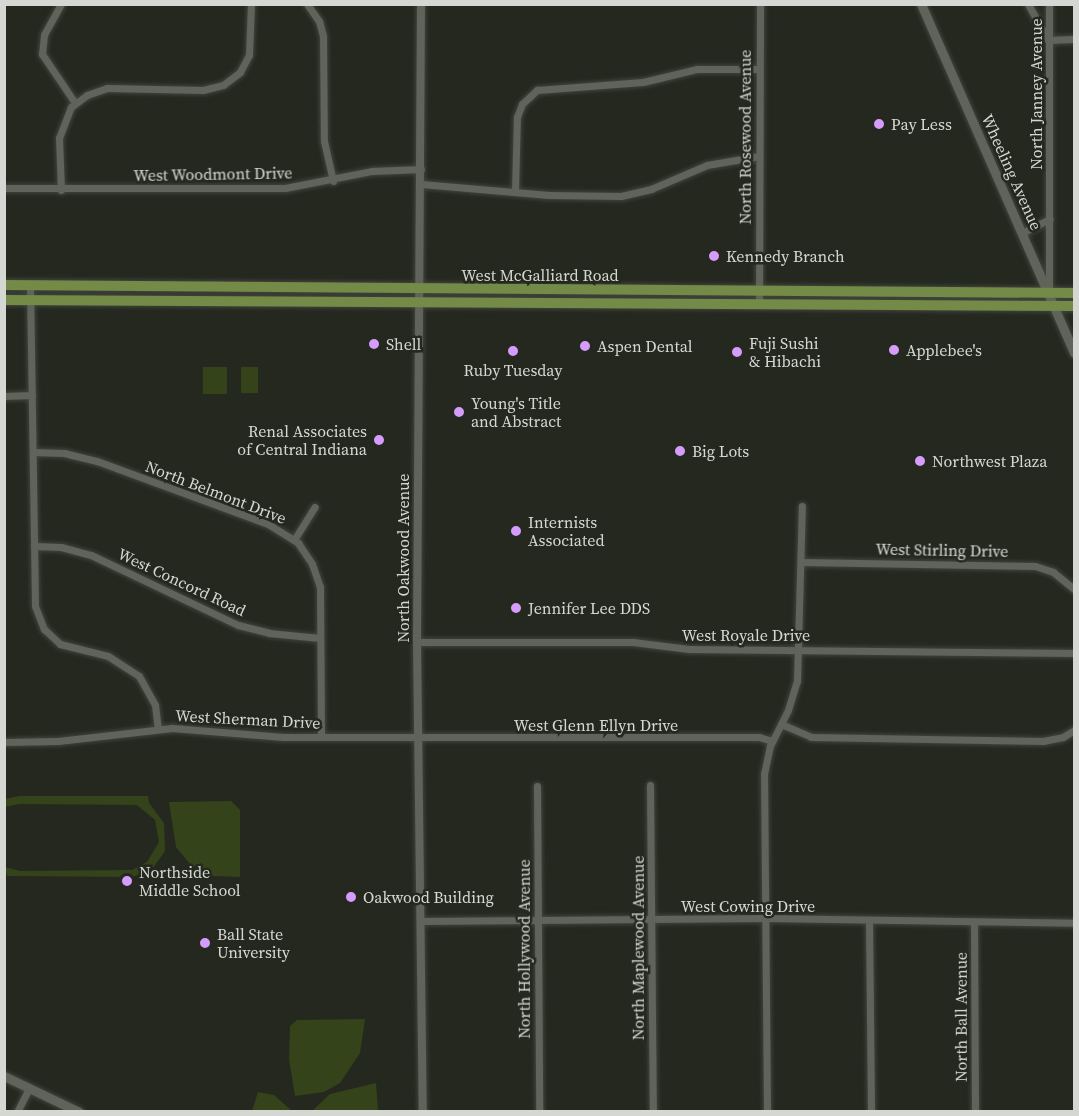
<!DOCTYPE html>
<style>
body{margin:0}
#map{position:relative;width:1079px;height:1116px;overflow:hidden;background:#24281f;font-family:"Source Serif 4",serif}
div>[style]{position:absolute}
.green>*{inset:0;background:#34431a;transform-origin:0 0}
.roads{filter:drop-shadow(0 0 2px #41443d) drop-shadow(0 0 2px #41443d)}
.minor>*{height:7px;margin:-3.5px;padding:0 3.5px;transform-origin:3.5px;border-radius:3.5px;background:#5f635a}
.tertiary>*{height:8px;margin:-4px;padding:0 4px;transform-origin:4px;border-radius:4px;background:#5f635a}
.secondary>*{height:9px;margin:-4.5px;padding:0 4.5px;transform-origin:4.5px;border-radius:4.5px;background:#5f635a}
.primary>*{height:10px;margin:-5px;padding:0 5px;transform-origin:5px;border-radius:5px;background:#738b47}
.dots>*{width:16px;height:16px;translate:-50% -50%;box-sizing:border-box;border:3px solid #24281f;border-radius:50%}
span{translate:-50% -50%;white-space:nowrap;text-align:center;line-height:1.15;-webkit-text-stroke:5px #24281f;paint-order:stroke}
.street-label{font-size:16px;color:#d5d8d2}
.poi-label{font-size:16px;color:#d5d8d2}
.left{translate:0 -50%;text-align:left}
.right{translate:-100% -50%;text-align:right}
.frame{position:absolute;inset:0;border:6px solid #d5d8d2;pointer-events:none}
</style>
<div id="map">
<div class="green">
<i style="left:203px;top:367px;width:24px;height:27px"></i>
<i style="left:258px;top:367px;width:26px;height:17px;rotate:90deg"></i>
<i style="clip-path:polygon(19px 796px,148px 796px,149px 803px,164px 823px,165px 851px,153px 868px,133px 877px,7px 876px,5px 867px,20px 871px,132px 870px,147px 862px,159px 842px,155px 820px,137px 805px,19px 804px,5px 807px,5px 799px)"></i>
<i style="clip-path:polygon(231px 801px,240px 810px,240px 877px,213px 876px,190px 864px,176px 847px,169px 802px)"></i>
<i style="clip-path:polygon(365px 1019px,360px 1053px,340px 1083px,324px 1092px,295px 1096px,289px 1059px,290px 1026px,297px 1020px)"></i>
<i style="clip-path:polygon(376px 1083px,378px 1111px,312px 1111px,330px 1094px)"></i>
<i style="clip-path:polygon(258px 1092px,274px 1095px,292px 1111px,252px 1111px)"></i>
</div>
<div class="roads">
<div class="minor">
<i style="left:61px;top:4px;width:35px;rotate:119deg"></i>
<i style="left:44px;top:35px;width:19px;rotate:96deg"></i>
<i style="left:42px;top:54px;width:59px;rotate:56deg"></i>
<i style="left:307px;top:4px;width:21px;rotate:55deg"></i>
<i style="left:319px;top:21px;width:16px;rotate:75deg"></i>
<i style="left:323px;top:36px;width:105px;rotate:89.5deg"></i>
<i style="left:324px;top:141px;width:41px;rotate:77.3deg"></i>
<i style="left:1028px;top:4px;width:41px;rotate:60.9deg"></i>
<i style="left:1048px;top:40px;width:26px;rotate:-2deg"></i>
<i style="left:421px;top:184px;width:128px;rotate:4.9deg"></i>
<i style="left:549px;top:195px;width:72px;rotate:0.8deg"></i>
<i style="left:621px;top:196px;width:31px;rotate:-13deg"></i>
<i style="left:651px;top:189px;width:61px;rotate:-23.2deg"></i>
<i style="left:707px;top:165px;width:53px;rotate:-9.8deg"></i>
<i style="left:4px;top:188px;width:281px"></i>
<i style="left:285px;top:188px;width:89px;rotate:-11.1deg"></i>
<i style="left:372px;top:171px;width:49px;rotate:-2.3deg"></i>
<i style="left:61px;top:190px;width:52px;rotate:-92.2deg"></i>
<i style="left:59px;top:138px;width:33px;rotate:-69deg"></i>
<i style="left:71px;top:107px;width:20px;rotate:-37deg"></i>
<i style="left:87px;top:95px;width:21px;rotate:-19deg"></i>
<i style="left:107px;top:88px;width:96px;rotate:1.2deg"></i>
<i style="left:203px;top:90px;width:21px;rotate:-14deg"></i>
<i style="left:223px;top:85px;width:21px;rotate:-37deg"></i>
<i style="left:240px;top:72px;width:19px;rotate:-62deg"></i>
<i style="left:249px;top:55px;width:51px;rotate:-87.8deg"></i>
<i style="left:515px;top:191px;width:74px;rotate:-88.5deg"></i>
<i style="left:517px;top:117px;width:14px;rotate:-69deg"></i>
<i style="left:522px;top:104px;width:21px;rotate:-43deg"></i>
<i style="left:537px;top:90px;width:106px;rotate:-4.3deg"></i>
<i style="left:643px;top:82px;width:56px;rotate:-13.5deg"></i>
<i style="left:697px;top:69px;width:62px"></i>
<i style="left:1022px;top:233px;width:31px;rotate:-27deg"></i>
<i style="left:30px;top:285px;width:321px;rotate:89.1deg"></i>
<i style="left:35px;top:606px;width:25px;rotate:69deg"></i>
<i style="left:44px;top:629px;width:22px;rotate:43deg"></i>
<i style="left:60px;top:644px;width:49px;rotate:14deg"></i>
<i style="left:108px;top:656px;width:37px;rotate:33deg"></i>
<i style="left:139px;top:676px;width:33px;rotate:61deg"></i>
<i style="left:155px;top:705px;width:24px;rotate:83deg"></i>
<i style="left:1049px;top:293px;width:289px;rotate:-90deg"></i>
<i style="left:759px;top:305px;width:301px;rotate:-89.8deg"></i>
<i style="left:4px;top:396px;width:28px;rotate:-2deg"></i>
<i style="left:33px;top:452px;width:31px;rotate:2deg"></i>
<i style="left:64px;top:453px;width:34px;rotate:14deg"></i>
<i style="left:97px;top:461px;width:182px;rotate:20.2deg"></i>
<i style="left:268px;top:524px;width:36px;rotate:32deg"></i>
<i style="left:298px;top:543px;width:25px;rotate:56deg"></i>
<i style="left:312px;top:564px;width:24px;rotate:71deg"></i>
<i style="left:320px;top:587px;width:150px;rotate:89.6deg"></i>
<i style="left:294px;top:540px;width:39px;rotate:-58deg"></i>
<i style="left:34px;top:546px;width:27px;rotate:2deg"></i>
<i style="left:61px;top:547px;width:31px;rotate:15deg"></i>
<i style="left:91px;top:555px;width:163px;rotate:25.5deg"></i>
<i style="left:238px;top:625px;width:32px;rotate:14deg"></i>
<i style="left:269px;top:633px;width:51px;rotate:5.6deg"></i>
<i style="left:801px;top:562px;width:234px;rotate:1deg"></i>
<i style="left:1035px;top:566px;width:19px;rotate:18deg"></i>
<i style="left:1053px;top:572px;width:27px;rotate:39deg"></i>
<i style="left:417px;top:642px;width:216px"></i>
<i style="left:633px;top:642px;width:56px;rotate:7.1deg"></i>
<i style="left:689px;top:649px;width:385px;rotate:0.6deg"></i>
<i style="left:781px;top:724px;width:33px;rotate:23deg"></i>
<i style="left:811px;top:737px;width:232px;rotate:1deg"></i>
<i style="left:1043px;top:741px;width:20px;rotate:-11deg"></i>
<i style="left:1063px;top:737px;width:13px;rotate:-32deg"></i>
<i style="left:4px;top:742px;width:54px;rotate:-1.1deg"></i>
<i style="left:58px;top:741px;width:115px;rotate:-6.5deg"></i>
<i style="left:172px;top:728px;width:112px;rotate:4.6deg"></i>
<i style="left:284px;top:737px;width:475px"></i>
<i style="left:759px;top:737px;width:14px;rotate:17deg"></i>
<i style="left:650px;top:785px;width:327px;rotate:89.5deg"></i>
<i style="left:537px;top:786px;width:326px;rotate:89.6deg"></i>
<i style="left:869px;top:920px;width:192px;rotate:89.4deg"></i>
<i style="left:421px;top:921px;width:344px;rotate:-0.5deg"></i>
<i style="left:765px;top:918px;width:309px;rotate:0.9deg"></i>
<i style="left:974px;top:922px;width:190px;rotate:89.7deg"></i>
<i style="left:17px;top:1112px;width:27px;rotate:-63deg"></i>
<i style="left:767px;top:1112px;width:338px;rotate:-90.5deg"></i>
<i style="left:764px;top:774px;width:29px;rotate:-78deg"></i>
<i style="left:770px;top:746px;width:40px;rotate:-63.4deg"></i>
<i style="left:788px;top:710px;width:30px;rotate:-73deg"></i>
<i style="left:797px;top:681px;width:175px;rotate:-88.4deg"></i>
</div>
<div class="tertiary">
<i style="left:421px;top:4px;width:638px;rotate:90.36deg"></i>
<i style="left:417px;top:642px;width:470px;rotate:89.3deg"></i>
</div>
<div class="secondary">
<i style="left:921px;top:4px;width:381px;rotate:66.3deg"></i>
<i style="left:4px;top:1076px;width:83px;rotate:25.6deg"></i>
</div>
<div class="primary">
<i style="left:4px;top:285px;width:1070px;rotate:0.43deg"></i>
<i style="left:4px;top:300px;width:1070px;rotate:0.32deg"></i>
</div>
</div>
<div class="dots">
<i style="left:879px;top:124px;background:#d59cfb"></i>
<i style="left:714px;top:256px;background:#d59cfb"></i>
<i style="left:374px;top:344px;background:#d59cfb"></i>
<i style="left:585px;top:346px;background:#d59cfb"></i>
<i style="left:894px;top:350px;background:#d59cfb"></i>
<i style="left:513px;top:351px;background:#d59cfb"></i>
<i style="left:737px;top:352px;background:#d59cfb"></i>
<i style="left:459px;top:412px;background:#d59cfb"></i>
<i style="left:379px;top:440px;background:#d59cfb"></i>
<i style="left:680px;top:451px;background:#d59cfb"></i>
<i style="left:920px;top:461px;background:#d59cfb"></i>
<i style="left:516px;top:531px;background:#d59cfb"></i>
<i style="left:516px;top:608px;background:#d59cfb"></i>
<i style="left:127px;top:881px;background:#d59cfb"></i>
<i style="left:351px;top:897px;background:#d59cfb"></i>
<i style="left:205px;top:943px;background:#d59cfb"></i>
</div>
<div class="street-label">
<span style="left:1036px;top:94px;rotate:-90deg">North Janney Avenue</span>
<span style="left:745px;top:137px;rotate:-90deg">North Rosewood Avenue</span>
<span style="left:1012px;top:172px;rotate:66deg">Wheeling Avenue</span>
<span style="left:213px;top:174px;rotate:-1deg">West Woodmont Drive</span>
<span style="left:540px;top:275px">West McGalliard Road</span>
<span style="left:216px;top:492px;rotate:21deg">North Belmont Drive</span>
<span style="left:942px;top:550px;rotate:1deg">West Stirling Drive</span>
<span style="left:403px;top:558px;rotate:-90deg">North Oakwood Avenue</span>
<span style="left:182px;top:582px;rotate:25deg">West Concord Road</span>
<span style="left:746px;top:635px">West Royale Drive</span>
<span style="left:248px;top:719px;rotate:3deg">West Sherman Drive</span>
<span style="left:596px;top:725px">West Glenn Ellyn Drive</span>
<span style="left:748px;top:906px">West Cowing Drive</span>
<span style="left:638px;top:948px;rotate:-90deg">North Maplewood Avenue</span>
<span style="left:524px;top:949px;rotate:-90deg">North Hollywood Avenue</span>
<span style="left:961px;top:1017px;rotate:-90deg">North Ball Avenue</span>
</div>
<div class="poi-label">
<span class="left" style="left:891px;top:124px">Pay Less</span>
<span class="left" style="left:726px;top:256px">Kennedy Branch</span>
<span class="left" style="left:749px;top:352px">Fuji Sushi<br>&amp; Hibachi</span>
<span class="left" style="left:386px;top:344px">Shell</span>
<span class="left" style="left:597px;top:346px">Aspen Dental</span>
<span class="left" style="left:906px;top:350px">Applebee's</span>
<span style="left:513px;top:370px">Ruby Tuesday</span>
<span class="left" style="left:471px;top:412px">Young's Title<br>and Abstract</span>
<span class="right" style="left:367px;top:440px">Renal Associates<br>of Central Indiana</span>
<span class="left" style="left:692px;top:451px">Big Lots</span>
<span class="left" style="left:932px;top:461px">Northwest Plaza</span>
<span class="left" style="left:528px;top:531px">Internists<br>Associated</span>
<span class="left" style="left:528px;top:608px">Jennifer Lee DDS</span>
<span class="left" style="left:139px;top:881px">Northside<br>Middle School</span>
<span class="left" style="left:363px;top:897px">Oakwood Building</span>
<span class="left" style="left:217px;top:943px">Ball State<br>University</span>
</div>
<div class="frame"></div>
</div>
